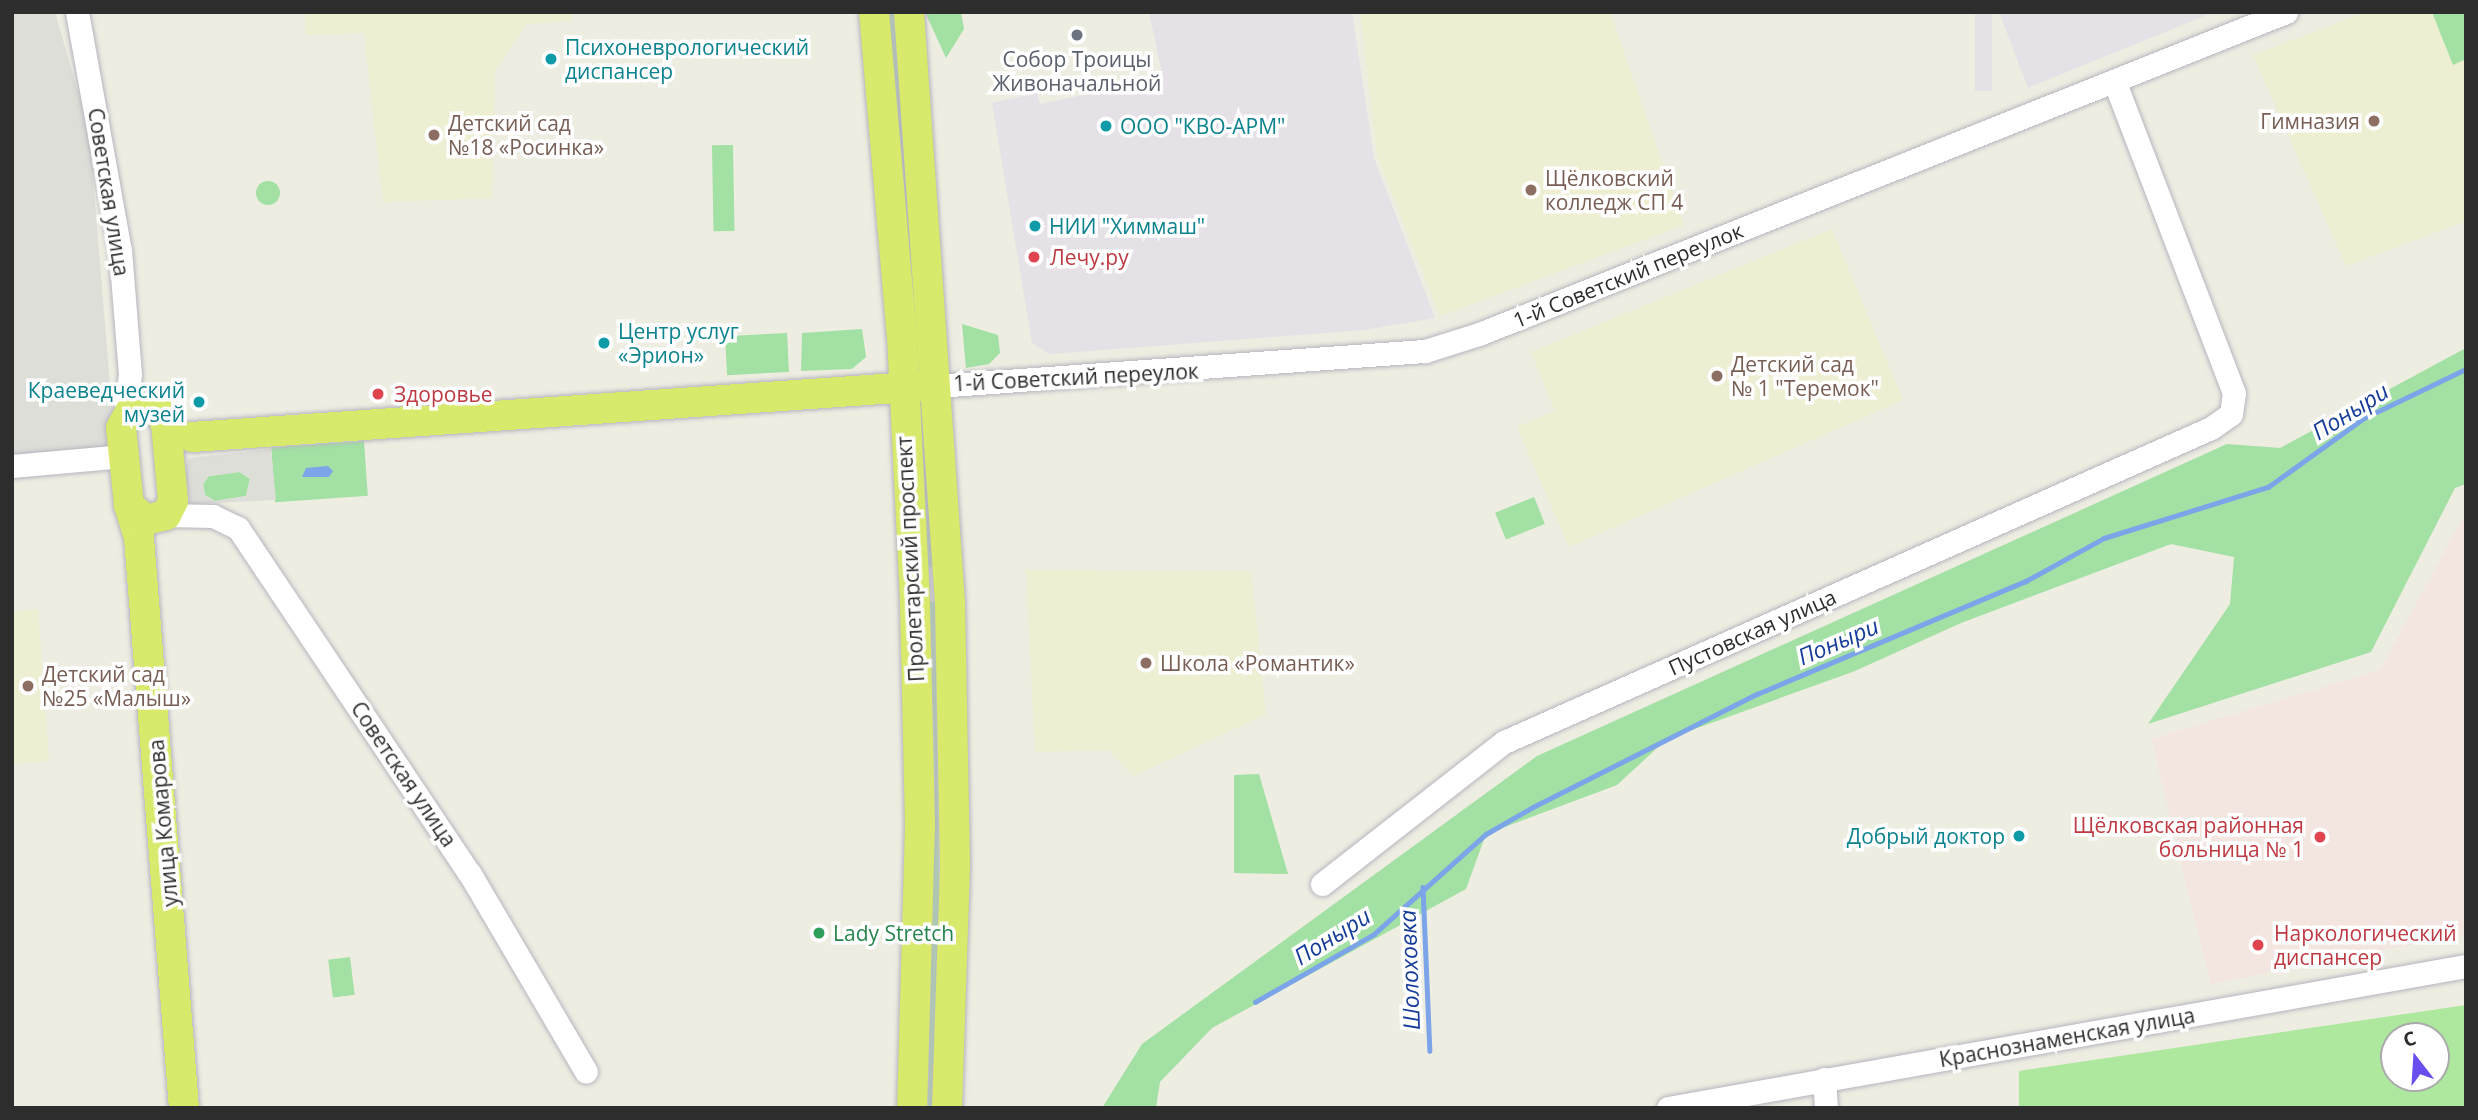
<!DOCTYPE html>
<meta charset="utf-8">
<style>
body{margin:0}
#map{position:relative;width:2478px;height:1120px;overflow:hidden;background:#eeede1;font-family:"Open Sans",sans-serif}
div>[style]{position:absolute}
.industrial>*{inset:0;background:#e5e1e7;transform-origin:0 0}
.education>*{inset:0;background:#edeed2}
.medical>*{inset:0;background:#f3e6e0}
.green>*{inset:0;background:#a2e0a3;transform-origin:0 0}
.round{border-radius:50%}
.pitch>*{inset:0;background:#aee79e}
.plaza>*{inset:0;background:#deded8}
.water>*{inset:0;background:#7ca4e8}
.stream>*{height:4.5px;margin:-2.25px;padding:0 2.25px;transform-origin:2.25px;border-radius:2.25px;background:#7ca4e8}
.roads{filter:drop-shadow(0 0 2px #b7b4c0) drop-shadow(0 0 2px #b7b4c0)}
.minor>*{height:23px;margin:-11.5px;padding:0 11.5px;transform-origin:11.5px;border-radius:11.5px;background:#fff}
.major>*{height:30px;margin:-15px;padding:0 15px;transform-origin:15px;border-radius:15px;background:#d8e96b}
.dots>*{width:19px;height:19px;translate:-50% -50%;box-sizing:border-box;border:4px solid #fff;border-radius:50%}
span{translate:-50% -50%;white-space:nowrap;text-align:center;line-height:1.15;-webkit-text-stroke:7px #fff;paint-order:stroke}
.culture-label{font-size:21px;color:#0d838f}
.left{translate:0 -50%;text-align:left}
.right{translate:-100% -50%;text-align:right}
.worship-label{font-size:21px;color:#5b616d}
.education-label{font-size:21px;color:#785e54}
.street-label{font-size:21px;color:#2d2d2d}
.health-label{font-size:21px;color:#be3a42}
.leisure-label{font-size:21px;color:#27864d}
.water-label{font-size:23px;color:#163c99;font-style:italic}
.frame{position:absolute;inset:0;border:14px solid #2d2d2d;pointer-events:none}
.north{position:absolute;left:2380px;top:1022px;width:70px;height:70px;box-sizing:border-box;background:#fff;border:2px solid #ababab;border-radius:50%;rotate:343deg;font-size:19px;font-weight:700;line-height:28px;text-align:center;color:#2d2d2d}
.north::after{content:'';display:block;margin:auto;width:24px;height:32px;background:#6a4def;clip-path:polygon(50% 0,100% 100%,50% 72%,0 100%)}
</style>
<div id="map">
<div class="industrial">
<i style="clip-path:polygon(1149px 12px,1352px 12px,1374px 158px,1435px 318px,1364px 330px,1049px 354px,1032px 343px,992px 103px,1037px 93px,1040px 104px,1163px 78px)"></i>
<i style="left:1975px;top:12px;width:17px;height:79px"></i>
<i style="clip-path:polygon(1999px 12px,2214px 12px,2028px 88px)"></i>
</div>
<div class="education">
<i style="clip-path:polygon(305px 12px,571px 12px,572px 21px,526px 24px,495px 71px,492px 198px,383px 202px,364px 33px,306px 35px)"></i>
<i style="clip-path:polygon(1360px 12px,1610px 12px,1684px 225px,1440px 316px,1377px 156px)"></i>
<i style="clip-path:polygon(2366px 12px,2466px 12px,2466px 221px,2346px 266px,2253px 55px)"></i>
<i style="clip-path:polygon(1832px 229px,1903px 400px,1569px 547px,1517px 427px,1555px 411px,1531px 352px)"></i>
<i style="clip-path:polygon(1026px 570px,1251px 571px,1266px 714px,1134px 776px,1109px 750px,1035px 752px)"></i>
<i style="clip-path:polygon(38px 609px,49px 761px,12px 764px,12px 611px)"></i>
</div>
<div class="medical">
<i style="clip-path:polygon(2466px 512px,2466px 934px,2211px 984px,2151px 739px,2380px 670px)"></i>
</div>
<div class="green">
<i style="clip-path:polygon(888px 12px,894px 12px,912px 249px,905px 222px)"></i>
<i style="clip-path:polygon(925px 12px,961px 12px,964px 29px,946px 58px)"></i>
<i style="clip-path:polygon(2432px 12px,2466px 12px,2466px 59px,2453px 65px)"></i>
<i style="left:733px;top:145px;width:86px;height:21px;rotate:89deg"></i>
<i class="round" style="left:256px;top:181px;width:24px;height:24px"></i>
<i style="clip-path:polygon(962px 324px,998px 335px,1000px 353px,989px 364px,966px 368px)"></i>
<i style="clip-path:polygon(862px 329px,866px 357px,852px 369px,801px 371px,802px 333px)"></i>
<i style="left:787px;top:333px;width:39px;height:62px;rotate:87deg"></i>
<i style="clip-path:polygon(2466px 348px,2466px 484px,2455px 488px,2371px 652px,2148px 724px,2230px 604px,2234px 557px,2171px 544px,1961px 623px,1855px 671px,1667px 739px,1617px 785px,1486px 834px,1466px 889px,1212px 1028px,1160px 1082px,1156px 1108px,1102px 1108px,1142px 1044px,1537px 756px,2227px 444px,2280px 448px)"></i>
<i style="clip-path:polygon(918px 428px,924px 428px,933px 566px,928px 567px)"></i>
<i style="left:364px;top:441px;width:55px;height:93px;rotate:86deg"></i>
<i style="clip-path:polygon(240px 472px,250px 479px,246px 496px,215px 501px,205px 495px,203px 484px,209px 476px)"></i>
<i style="left:1534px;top:497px;width:29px;height:42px;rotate:68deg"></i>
<i style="clip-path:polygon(930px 602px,935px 602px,939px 892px,932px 1108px,928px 1108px,935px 779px)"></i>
<i style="clip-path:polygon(1259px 774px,1288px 874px,1234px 873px,1234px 775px)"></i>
<i style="left:350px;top:957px;width:38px;height:22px;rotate:83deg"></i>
</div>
<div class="pitch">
<i style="clip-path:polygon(evenodd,2466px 1005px,2466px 1108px,2019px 1108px,2019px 1071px,2466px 1005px,2394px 1036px,2436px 1036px,2436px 1078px,2394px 1078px,2394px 1036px)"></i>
</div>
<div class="plaza">
<i style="clip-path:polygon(12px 12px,55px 12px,82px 106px,91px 154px,115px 446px,12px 456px)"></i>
<i style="clip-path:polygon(evenodd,271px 449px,276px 500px,191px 504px,185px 470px,189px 458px,271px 449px,240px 472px,250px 479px,246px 496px,215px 501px,205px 495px,203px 484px,209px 476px,240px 472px)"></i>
</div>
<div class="water">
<i style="clip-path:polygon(328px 466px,333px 471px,329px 477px,302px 477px,306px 468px)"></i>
</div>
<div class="stream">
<i style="left:1423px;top:887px;width:164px;rotate:87.6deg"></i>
<i style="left:1255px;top:1002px;width:137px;rotate:-29.7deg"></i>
<i style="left:1374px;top:934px;width:150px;rotate:-41.8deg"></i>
<i style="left:1486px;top:834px;width:54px;rotate:-29.9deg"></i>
<i style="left:1533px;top:807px;width:251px;rotate:-26.8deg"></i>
<i style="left:1757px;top:694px;width:290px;rotate:-22.8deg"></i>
<i style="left:2024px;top:582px;width:91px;rotate:-28.8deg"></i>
<i style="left:2104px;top:538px;width:172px;rotate:-17.3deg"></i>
<i style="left:2268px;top:487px;width:118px;rotate:-35.7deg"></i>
<i style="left:2364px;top:418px;width:113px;rotate:-25.7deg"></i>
</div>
<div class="roads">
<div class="minor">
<i style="left:77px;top:12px;width:242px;rotate:79.8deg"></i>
<i style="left:120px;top:250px;width:124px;rotate:85.4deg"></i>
<i style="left:130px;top:374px;width:44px;rotate:96.5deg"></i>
<i style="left:936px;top:386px;width:490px;rotate:-4.1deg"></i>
<i style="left:1425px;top:351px;width:57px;rotate:-17.5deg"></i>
<i style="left:1479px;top:334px;width:869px;rotate:-21.75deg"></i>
<i style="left:12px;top:466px;width:112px;rotate:-5.1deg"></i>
<i style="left:166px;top:515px;width:47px;rotate:1.2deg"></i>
<i style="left:213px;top:516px;width:28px;rotate:26deg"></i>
<i style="left:238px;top:528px;width:417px;rotate:56.2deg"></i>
<i style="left:470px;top:874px;width:229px;rotate:59.6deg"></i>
<i style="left:1322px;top:884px;width:231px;rotate:-38deg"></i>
<i style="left:1504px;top:742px;width:774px;rotate:-23.95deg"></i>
<i style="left:2211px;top:428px;width:24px;rotate:-35deg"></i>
<i style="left:2231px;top:414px;width:21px;rotate:-82deg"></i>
<i style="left:2234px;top:393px;width:334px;rotate:-111deg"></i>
<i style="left:1824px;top:1079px;width:29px;rotate:86deg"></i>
<i style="left:1668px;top:1108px;width:811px;rotate:-10.09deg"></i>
</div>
<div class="major">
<i style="left:874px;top:12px;width:325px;rotate:85.1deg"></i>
<i style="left:902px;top:336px;width:269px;rotate:87.2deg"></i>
<i style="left:915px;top:605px;width:220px;rotate:88.7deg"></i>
<i style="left:920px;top:825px;width:283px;rotate:91.6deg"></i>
<i style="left:909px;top:12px;width:592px;rotate:86.03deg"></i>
<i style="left:950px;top:603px;width:264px;rotate:88.9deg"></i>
<i style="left:955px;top:867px;width:241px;rotate:91.9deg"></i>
<i style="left:150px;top:408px;width:11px;rotate:27deg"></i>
<i style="left:160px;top:413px;width:13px;rotate:61deg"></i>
<i style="left:166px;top:424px;width:77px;rotate:84.8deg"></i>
<i style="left:173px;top:501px;width:16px;rotate:117deg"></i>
<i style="left:166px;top:515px;width:21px;rotate:166deg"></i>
<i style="left:146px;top:520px;width:23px;rotate:-139deg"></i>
<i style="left:129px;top:505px;width:77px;rotate:-95.9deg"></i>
<i style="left:121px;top:428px;width:18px;rotate:-61deg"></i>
<i style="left:130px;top:412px;width:20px;rotate:-11deg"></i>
<i style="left:192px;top:437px;width:735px;rotate:-3.98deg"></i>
<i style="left:129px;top:505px;width:34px;rotate:73deg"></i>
<i style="left:139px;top:538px;width:572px;rotate:85.49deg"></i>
</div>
</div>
<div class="dots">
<i style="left:1077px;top:35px;background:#6b7280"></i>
<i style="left:551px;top:59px;background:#0f9aa8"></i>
<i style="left:2374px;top:121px;background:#8d6e63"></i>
<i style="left:1106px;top:126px;background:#0f9aa8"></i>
<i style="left:434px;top:135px;background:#8d6e63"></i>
<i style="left:1531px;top:190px;background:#8d6e63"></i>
<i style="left:1035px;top:226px;background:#0f9aa8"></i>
<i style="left:1034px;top:257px;background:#e0444e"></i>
<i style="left:604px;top:343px;background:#0f9aa8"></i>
<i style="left:1717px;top:376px;background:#8d6e63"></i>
<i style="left:378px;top:394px;background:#e0444e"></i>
<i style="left:199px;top:402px;background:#0f9aa8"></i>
<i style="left:1146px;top:663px;background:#8d6e63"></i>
<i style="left:28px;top:686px;background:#8d6e63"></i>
<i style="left:2019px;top:836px;background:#0f9aa8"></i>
<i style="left:2320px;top:837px;background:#e0444e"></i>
<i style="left:819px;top:933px;background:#2e9e5b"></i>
<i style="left:2258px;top:945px;background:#e0444e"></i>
</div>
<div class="culture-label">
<span class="left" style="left:565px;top:59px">Психоневрологический<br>диспансер</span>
<span class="left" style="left:1120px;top:126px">ООО "КВО-АРМ"</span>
<span class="left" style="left:1049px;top:226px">НИИ "Химмаш"</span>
<span class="left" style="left:618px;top:343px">Центр услуг<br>«Эрион»</span>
<span class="right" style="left:185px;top:402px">Краеведческий<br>музей</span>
<span class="right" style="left:2005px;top:836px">Добрый доктор</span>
</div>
<div class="worship-label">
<span style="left:1077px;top:71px">Собор Троицы<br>Живоначальной</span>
</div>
<div class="education-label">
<span class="right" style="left:2360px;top:121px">Гимназия</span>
<span class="left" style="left:448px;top:135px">Детский сад<br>№18 «Росинка»</span>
<span class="left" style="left:1545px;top:190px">Щёлковский<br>колледж СП 4</span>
<span class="left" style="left:1731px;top:376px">Детский сад<br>№ 1 "Теремок"</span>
<span class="left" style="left:1160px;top:663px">Школа «Романтик»</span>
<span class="left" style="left:42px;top:686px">Детский сад<br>№25 «Малыш»</span>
</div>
<div class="street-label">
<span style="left:109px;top:192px;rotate:81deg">Советская улица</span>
<span style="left:1628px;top:275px;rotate:-22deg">1-й Советский переулок</span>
<span style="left:1076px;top:377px;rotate:-3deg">1-й Советский переулок</span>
<span style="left:910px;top:559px;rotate:-93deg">Пролетарский проспект</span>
<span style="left:1752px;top:632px;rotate:-24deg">Пустовская улица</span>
<span style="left:404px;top:774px;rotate:56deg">Советская улица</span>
<span style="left:163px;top:823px;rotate:-95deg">улица Комарова</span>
<span style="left:2067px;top:1037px;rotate:-10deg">Краснознаменская улица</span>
</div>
<div class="health-label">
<span class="left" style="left:1050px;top:257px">Лечу.ру</span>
<span class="left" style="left:394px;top:394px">Здоровье</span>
<span class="right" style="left:2304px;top:837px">Щёлковская районная<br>больница № 1</span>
<span class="left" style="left:2274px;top:945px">Наркологический<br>диспансер</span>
</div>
<div class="leisure-label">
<span class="left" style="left:833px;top:933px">Lady Stretch</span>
</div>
<div class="water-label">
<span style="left:2350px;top:411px;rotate:-32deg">Поныри</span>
<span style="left:1838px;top:641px;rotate:-23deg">Поныри</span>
<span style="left:1332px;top:936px;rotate:-32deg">Поныри</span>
<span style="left:1409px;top:970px;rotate:-92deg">Шолоховка</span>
</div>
<div class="frame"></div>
<div class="north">С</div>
</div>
